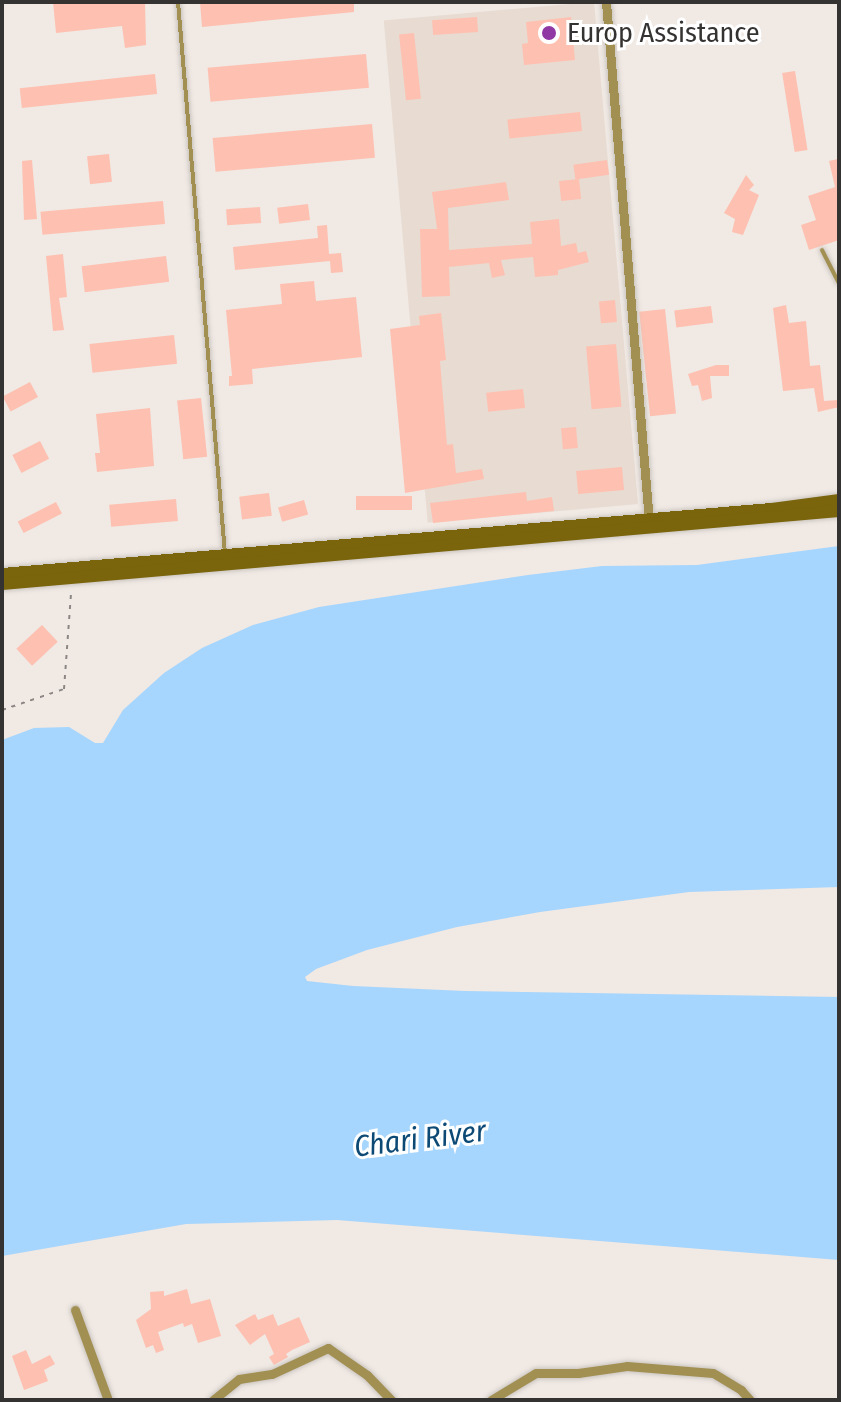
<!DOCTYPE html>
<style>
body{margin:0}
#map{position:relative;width:841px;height:1402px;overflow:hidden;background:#f0e9e4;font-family:"Fira Sans Condensed",sans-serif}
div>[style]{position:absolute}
.built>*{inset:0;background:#e8dbd2;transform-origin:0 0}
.water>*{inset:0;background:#a6d5fd}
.building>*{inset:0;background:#fec0b0;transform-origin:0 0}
.path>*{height:2px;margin-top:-1px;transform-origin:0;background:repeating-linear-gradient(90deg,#8c8784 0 4px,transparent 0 10px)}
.roads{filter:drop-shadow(0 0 2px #cbc5c0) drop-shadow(0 0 2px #cbc5c0)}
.service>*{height:4px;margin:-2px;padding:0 2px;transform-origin:2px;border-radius:2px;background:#a29053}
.minor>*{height:9px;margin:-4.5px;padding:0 4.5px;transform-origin:4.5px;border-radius:4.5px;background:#a29053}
.secondary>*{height:12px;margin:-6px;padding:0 6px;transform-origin:6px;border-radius:6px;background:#7a640c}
.dots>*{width:22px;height:22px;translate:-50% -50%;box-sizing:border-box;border:4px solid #fff;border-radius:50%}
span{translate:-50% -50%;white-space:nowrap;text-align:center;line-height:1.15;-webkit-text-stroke:6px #fff;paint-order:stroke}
.poi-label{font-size:28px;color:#353331}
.left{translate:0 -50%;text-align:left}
.water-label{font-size:30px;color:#0c4a75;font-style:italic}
.frame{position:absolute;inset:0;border:4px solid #353331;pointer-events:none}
</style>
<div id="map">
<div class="built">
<i style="left:594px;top:2px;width:504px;height:211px;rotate:85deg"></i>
</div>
<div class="water">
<i style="clip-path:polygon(839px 546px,839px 887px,689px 892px,540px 912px,457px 927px,367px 950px,316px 969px,305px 977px,307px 981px,353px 986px,465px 991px,839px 997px,839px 1260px,337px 1220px,186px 1224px,2px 1256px,2px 740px,34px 728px,69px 727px,95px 743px,103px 743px,123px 710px,164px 673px,202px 648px,253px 625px,319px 607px,528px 575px,602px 566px,697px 565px)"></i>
</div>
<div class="building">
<i style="clip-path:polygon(53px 2px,145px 2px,146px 45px,125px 48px,122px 26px,56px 33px)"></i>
<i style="clip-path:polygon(200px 2px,354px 2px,354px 12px,202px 27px)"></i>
<i style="left:477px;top:17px;width:15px;height:45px;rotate:86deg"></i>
<i style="clip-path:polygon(571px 17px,575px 60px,524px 65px,522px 44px,528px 43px,526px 22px)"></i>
<i style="left:414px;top:33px;width:66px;height:15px;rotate:84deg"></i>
<i style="left:366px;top:54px;width:34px;height:159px;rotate:85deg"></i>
<i style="left:795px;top:71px;width:80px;height:13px;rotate:81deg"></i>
<i style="left:155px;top:74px;width:20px;height:136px;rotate:84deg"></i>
<i style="left:580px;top:112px;width:19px;height:73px;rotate:84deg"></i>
<i style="left:372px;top:124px;width:34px;height:160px;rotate:85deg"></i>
<i style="left:109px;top:154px;width:28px;height:22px;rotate:84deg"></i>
<i style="clip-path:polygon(838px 159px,839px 240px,809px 250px,801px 225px,816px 220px,808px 196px,835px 187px,829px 161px)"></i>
<i style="clip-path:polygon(32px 160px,37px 219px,24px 220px,22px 161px)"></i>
<i style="left:607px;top:160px;width:15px;height:34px;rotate:82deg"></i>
<i style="clip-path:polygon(746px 175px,754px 185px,749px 190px,759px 195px,743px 235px,732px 232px,735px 219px,724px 213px)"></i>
<i style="left:579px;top:179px;width:20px;height:20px;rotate:84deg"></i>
<i style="clip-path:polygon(506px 182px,509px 200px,448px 208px,449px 250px,532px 244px,530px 222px,559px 219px,561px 246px,576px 243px,578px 253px,586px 251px,589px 262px,558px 270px,558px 275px,535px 277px,533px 257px,501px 260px,505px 275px,492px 278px,489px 263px,449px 267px,450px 296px,422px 297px,420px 229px,437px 229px,432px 192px)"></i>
<i style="left:163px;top:201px;width:23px;height:123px;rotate:85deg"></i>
<i style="left:308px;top:204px;width:16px;height:31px;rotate:83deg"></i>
<i style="left:260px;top:207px;width:16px;height:34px;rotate:86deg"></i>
<i style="clip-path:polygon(327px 225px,329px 254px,341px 253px,343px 272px,331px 273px,330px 261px,235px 270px,233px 247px,318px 238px,317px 226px)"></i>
<i style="clip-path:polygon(63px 254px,67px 297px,59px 298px,64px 330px,53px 331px,46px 256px)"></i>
<i style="left:166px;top:256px;width:26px;height:85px;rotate:83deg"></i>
<i style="clip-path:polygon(314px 281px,316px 301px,356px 297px,362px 357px,252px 369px,253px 384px,229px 386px,229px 376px,232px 376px,226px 310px,282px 304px,280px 284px)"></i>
<i style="left:615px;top:300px;width:22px;height:16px;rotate:85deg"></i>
<i style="clip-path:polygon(786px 305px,789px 323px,806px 321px,810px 366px,820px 365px,824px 401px,839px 400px,839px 407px,818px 412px,814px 388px,783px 391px,773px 308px)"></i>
<i style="left:711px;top:306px;width:17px;height:37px;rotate:83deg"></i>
<i style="left:665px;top:309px;width:105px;height:26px;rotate:84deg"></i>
<i style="clip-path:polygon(441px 313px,446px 360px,440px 361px,447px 445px,453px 444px,456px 473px,482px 469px,484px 479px,405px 493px,390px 329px,420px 325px,419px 316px)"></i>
<i style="left:174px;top:335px;width:29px;height:85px;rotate:84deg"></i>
<i style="left:616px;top:344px;width:63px;height:30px;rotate:85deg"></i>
<i style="clip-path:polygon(716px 365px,729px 365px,729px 376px,710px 376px,712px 398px,702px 401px,698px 385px,692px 386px,688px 374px)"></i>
<i style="left:30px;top:382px;width:17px;height:31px;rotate:62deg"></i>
<i style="left:523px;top:389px;width:19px;height:37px;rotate:84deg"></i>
<i style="left:201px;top:398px;width:59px;height:24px;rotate:84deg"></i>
<i style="clip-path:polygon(150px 408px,154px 466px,97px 472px,95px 453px,100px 453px,96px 414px)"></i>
<i style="left:576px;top:427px;width:21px;height:15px;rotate:85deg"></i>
<i style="left:40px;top:441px;width:20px;height:31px;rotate:63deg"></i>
<i style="left:622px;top:467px;width:23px;height:46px;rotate:85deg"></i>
<i style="clip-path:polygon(526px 492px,527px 501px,552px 497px,554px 511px,433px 523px,430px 503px)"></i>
<i style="left:269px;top:493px;width:23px;height:30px;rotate:83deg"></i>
<i style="left:356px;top:496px;width:56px;height:14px"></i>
<i style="left:176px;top:499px;width:22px;height:67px;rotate:85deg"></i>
<i style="left:304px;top:500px;width:15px;height:27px;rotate:74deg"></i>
<i style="left:56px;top:502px;width:13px;height:43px;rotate:63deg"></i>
<i style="left:42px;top:625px;width:23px;height:35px;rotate:47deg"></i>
<i style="clip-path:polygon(187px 1289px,191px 1304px,210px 1299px,221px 1336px,198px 1343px,192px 1324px,184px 1327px,183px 1323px,158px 1332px,164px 1350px,156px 1353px,153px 1345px,146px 1348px,136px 1320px,151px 1309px,150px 1292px,164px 1291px,164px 1296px)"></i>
<i style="clip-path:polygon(255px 1314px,258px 1320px,273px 1314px,278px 1326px,299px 1317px,310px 1342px,292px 1350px,286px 1354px,288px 1357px,274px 1365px,269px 1357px,274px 1354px,265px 1334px,250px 1345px,235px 1325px)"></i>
<i style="clip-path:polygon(26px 1350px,32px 1364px,50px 1355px,55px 1364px,44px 1370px,48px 1381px,24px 1390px,12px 1356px)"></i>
</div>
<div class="path">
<i style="left:2px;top:710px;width:65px;rotate:-18.7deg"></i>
<i style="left:64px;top:689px;width:96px;rotate:-85.8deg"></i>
</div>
<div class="roads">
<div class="service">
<i style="left:178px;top:2px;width:554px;rotate:85.13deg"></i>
<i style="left:822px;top:250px;width:37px;rotate:63deg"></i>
</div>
<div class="minor">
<i style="left:606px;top:2px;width:522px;rotate:85.27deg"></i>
<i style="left:75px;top:1310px;width:96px;rotate:69.9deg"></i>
<i style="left:213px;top:1400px;width:33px;rotate:-39deg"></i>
<i style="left:239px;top:1379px;width:33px;rotate:-9deg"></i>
<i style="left:272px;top:1374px;width:62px;rotate:-24.9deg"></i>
<i style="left:328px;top:1348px;width:47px;rotate:34.7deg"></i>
<i style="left:367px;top:1375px;width:35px;rotate:46deg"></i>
<i style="left:491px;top:1400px;width:52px;rotate:-31deg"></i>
<i style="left:536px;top:1373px;width:42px"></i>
<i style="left:578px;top:1373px;width:49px;rotate:-8.1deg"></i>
<i style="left:627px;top:1366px;width:86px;rotate:4.7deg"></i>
<i style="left:713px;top:1373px;width:33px;rotate:31deg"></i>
<i style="left:741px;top:1390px;width:13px;rotate:48deg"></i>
</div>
<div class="secondary">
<i style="left:2px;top:574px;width:773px;rotate:-4.83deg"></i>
<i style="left:772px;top:509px;width:68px;rotate:-7.7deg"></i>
<i style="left:2px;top:584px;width:840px;rotate:-4.98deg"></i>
</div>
</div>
<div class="dots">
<i style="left:549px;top:33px;background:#9038a4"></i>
</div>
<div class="poi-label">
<span class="left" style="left:567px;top:33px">Europ Assistance</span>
</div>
<div class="water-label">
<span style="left:420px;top:1139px;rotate:-7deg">Chari River</span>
</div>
<div class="frame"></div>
</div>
